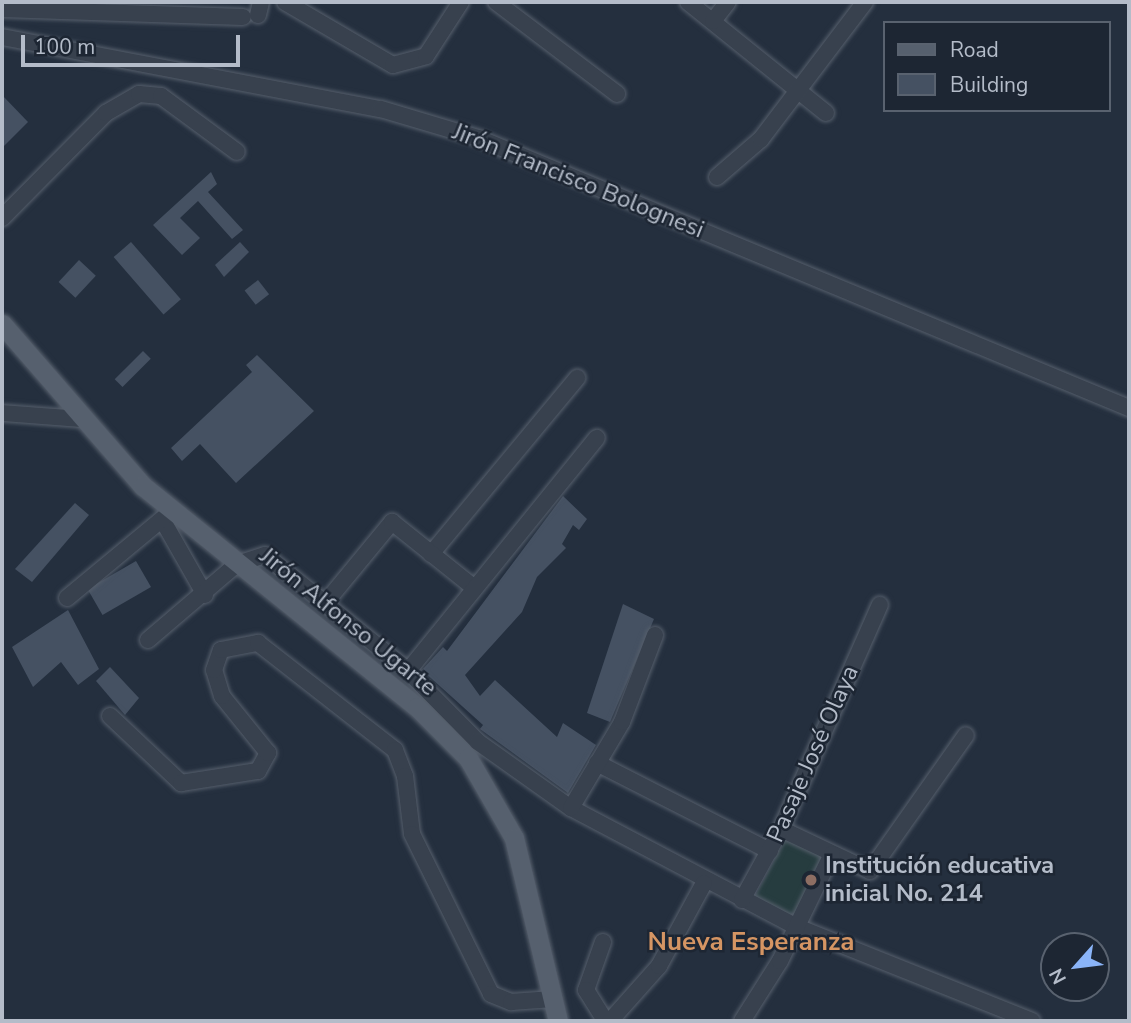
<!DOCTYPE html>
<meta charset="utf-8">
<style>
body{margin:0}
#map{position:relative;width:1131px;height:1023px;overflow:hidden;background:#242f3e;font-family:"Nunito Sans",sans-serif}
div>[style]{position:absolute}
.green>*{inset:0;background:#263c3f;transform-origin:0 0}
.building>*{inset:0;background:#455162;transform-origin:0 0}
.roads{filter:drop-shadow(0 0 2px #565f6c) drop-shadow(0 0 2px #565f6c)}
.minor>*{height:16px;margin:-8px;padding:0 8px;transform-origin:8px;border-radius:8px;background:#38414e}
.major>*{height:19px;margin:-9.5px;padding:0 9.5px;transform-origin:9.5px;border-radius:9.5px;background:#56606e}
.dots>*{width:19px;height:19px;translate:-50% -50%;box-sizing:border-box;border:4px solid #1d2633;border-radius:50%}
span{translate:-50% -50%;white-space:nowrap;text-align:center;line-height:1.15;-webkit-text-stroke:5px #1d2633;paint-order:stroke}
.street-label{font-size:24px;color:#b4bcc9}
.poi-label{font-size:24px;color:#b4bcc9;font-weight:700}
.left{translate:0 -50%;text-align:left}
.neighbourhood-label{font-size:26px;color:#d59563;font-weight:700}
.frame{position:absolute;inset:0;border:4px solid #b4bcc9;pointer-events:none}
.legend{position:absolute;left:883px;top:21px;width:228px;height:91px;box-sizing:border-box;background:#1d2633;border:2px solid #59626f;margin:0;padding:9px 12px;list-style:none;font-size:21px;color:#b4bcc9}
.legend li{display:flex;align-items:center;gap:14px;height:35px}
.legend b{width:35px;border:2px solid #59626f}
.north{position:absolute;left:1040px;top:932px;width:70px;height:70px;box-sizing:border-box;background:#1d2633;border:2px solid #59626f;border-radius:50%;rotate:242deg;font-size:19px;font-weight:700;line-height:28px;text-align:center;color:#b4bcc9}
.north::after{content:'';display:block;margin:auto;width:24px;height:32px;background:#8ab4f8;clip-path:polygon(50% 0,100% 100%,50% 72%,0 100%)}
.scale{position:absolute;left:21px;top:35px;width:219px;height:32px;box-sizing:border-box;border:4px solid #b4bcc9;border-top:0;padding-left:9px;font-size:21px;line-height:24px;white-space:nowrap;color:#b4bcc9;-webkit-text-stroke:5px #1d2633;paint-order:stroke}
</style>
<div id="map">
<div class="green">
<i style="left:787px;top:836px;width:44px;height:71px;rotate:28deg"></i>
</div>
<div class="building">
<i style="clip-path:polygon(2px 95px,28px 122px,2px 148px)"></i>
<i style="clip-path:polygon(211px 172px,217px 184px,208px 192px,243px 230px,232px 239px,198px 201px,180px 218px,200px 238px,182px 255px,153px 225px)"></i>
<i style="left:131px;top:242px;width:76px;height:23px;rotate:49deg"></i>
<i style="clip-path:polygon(240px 242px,249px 252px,224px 277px,215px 265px)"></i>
<i style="left:79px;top:260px;width:23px;height:30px;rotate:43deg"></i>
<i style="left:258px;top:280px;width:18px;height:17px;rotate:52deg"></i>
<i style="left:143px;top:351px;width:11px;height:40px;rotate:45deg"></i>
<i style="clip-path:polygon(257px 355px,314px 411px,236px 483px,200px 444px,182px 461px,171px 448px,252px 372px,246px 365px)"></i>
<i style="clip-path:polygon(563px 496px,587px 519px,579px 530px,573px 525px,562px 544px,566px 548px,537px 577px,522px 612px,465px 675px,480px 696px,495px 680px,557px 737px,563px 723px,596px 745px,568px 793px,480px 729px,483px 725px,422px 670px,443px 647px,447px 651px)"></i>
<i style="clip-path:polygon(75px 503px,89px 515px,32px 582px,15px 569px)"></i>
<i style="left:136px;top:561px;width:30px;height:56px;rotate:60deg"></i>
<i style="clip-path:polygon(623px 604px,654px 619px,610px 722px,587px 713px)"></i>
<i style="clip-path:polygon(68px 610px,99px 669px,78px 685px,61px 662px,33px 687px,12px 647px)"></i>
<i style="clip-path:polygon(110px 667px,139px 698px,125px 715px,96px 681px)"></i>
</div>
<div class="roads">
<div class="minor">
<i style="left:285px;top:2px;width:125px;rotate:30.3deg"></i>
<i style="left:393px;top:65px;width:34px;rotate:-15deg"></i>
<i style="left:426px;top:56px;width:64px;rotate:-57.1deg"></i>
<i style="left:496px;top:2px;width:152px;rotate:37.2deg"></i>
<i style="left:688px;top:2px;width:177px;rotate:38.8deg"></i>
<i style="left:2px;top:9px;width:241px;rotate:1.9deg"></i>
<i style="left:258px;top:15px;width:13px;rotate:-77deg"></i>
<i style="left:713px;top:21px;width:24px;rotate:-52deg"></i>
<i style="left:2px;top:37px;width:386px;rotate:10.8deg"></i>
<i style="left:381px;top:109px;width:101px;rotate:16.6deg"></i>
<i style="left:478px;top:138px;width:705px;rotate:22.53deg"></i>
<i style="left:717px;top:177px;width:58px;rotate:-40.8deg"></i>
<i style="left:761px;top:139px;width:172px;rotate:-52.8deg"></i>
<i style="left:2px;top:218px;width:148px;rotate:-45.3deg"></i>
<i style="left:106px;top:113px;width:38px;rotate:-30deg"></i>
<i style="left:139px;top:94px;width:22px;rotate:5deg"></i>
<i style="left:161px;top:96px;width:94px;rotate:36.4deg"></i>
<i style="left:2px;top:413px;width:78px;rotate:4.4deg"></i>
<i style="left:163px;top:521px;width:85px;rotate:60.4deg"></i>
<i style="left:431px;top:554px;width:229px;rotate:-50.3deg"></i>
<i style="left:67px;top:598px;width:138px;rotate:-39.7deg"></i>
<i style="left:326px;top:602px;width:104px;rotate:-50.5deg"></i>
<i style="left:392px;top:522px;width:104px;rotate:38.7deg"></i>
<i style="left:148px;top:640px;width:117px;rotate:-40.5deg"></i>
<i style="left:237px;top:564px;width:29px;rotate:-18deg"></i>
<i style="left:265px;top:555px;width:184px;rotate:39deg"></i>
<i style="left:408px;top:671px;width:100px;rotate:45.4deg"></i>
<i style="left:478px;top:742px;width:114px;rotate:35.4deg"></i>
<i style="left:571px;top:808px;width:255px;rotate:27.8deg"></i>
<i style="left:797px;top:927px;width:253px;rotate:21.8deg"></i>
<i style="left:408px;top:671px;width:300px;rotate:-51deg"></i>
<i style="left:110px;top:716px;width:98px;rotate:43.3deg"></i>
<i style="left:181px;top:783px;width:78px;rotate:-8.9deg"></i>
<i style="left:258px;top:771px;width:21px;rotate:-61deg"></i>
<i style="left:268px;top:753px;width:73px;rotate:-128.9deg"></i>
<i style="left:222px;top:696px;width:27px;rotate:-107deg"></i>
<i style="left:214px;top:670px;width:21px;rotate:-71deg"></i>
<i style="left:221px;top:650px;width:38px;rotate:-11deg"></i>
<i style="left:258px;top:643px;width:174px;rotate:38deg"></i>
<i style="left:395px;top:750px;width:28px;rotate:69deg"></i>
<i style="left:405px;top:776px;width:58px;rotate:83.1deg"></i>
<i style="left:412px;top:834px;width:178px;rotate:63.7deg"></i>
<i style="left:491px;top:994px;width:22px;rotate:22deg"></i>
<i style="left:511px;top:1002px;width:42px;rotate:-4.1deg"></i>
<i style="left:597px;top:763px;width:194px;rotate:27deg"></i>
<i style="left:571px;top:808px;width:100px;rotate:-59.3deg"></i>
<i style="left:622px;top:722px;width:93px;rotate:-69.2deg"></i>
<i style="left:781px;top:829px;width:98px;rotate:25.3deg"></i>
<i style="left:870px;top:871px;width:166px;rotate:-54.8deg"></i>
<i style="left:742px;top:900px;width:81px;rotate:-61.2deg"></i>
<i style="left:781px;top:829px;width:245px;rotate:-66.2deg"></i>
<i style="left:603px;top:942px;width:51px;rotate:109.5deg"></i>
<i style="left:586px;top:990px;width:36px;rotate:58deg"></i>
<i style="left:610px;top:1021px;width:74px;rotate:-48.3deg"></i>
<i style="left:659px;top:966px;width:94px;rotate:-61.5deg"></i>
<i style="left:742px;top:1021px;width:71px;rotate:-57.7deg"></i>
<i style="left:780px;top:961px;width:119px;rotate:-64.1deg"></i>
</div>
<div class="major">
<i style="left:2px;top:324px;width:215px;rotate:49deg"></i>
<i style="left:143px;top:486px;width:352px;rotate:38.9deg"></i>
<i style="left:417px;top:707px;width:72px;rotate:45deg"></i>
<i style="left:468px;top:758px;width:92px;rotate:60.1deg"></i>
<i style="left:514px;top:838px;width:188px;rotate:76.5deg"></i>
</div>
</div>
<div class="dots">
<i style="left:811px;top:880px;background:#8d6e63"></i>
</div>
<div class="street-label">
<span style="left:578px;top:181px;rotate:22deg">Jirón Francisco Bolognesi</span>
<span style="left:348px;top:622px;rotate:39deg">Jirón Alfonso Ugarte</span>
<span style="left:813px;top:754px;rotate:-66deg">Pasaje José Olaya</span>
</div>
<div class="poi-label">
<span class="left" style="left:825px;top:880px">Institución educativa<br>inicial No. 214</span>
</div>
<div class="neighbourhood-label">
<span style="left:751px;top:942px">Nueva Esperanza</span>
</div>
<div class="frame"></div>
<ul class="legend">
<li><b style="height:9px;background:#56606e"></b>Road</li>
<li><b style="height:19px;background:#455162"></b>Building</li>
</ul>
<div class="north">N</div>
<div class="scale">100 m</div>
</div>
